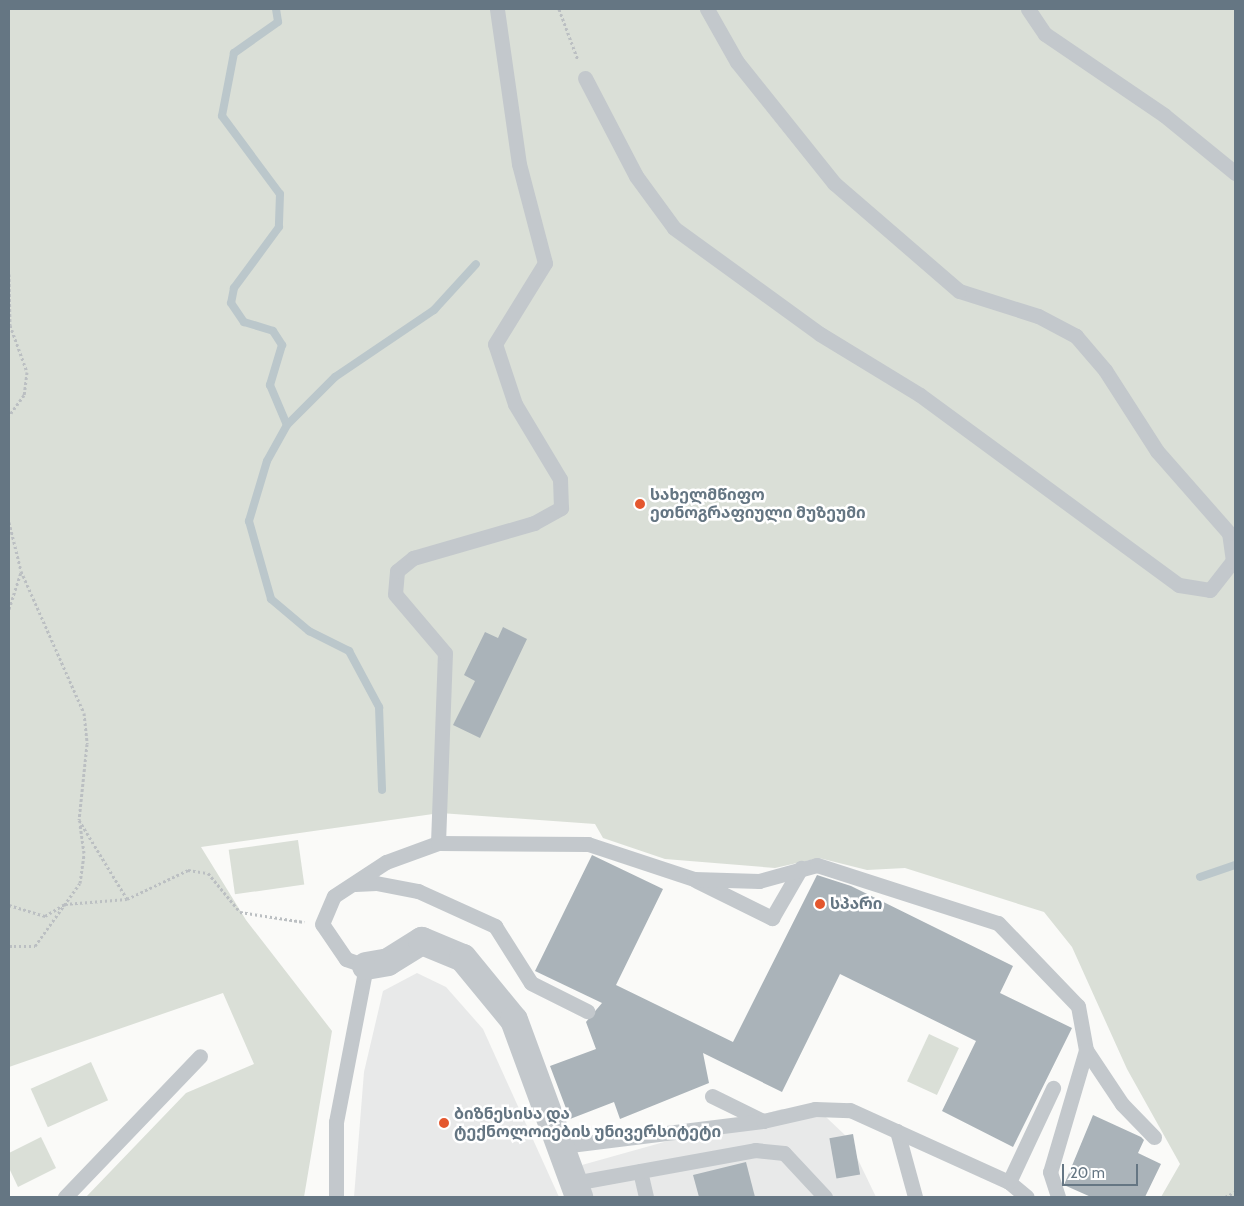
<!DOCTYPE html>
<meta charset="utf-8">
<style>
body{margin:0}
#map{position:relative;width:1244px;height:1206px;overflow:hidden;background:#fafaf8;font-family:Cabin,"Noto Sans Georgian",sans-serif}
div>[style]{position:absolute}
.built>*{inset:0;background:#e8e9e9}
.green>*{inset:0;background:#dadfd7;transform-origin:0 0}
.stream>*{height:8px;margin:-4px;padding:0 4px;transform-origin:4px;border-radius:4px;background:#bbc7cb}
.building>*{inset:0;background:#aab3b9;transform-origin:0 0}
.path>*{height:3px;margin-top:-1.5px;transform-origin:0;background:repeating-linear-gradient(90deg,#bbbfc2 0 2.5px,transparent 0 5px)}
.lane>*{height:15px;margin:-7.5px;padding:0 7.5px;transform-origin:7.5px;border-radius:7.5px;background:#c3c8cc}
.street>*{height:28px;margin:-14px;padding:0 14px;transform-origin:14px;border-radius:14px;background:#c3c8cc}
.dots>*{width:14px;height:14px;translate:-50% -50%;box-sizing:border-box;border:2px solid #fff;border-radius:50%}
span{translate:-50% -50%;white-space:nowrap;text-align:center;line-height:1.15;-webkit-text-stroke:5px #fff;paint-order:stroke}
.poi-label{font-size:16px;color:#657683;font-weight:700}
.left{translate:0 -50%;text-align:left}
.frame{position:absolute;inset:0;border:10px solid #657683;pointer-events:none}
.scale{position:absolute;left:1062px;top:1164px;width:76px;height:22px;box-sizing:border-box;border:2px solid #657683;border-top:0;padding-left:6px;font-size:15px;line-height:18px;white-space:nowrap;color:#657683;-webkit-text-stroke:4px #fff;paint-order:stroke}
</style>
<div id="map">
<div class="built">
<i style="clip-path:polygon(417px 973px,446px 987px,483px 1029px,559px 1197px,354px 1197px,364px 1072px,383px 991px)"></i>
<i style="clip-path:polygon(782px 1109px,826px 1117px,847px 1137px,876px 1197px,592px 1197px,582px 1165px)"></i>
</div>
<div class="green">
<i style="clip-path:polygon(9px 9px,1235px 9px,1235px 1197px,1161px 1197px,1180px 1164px,1127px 1069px,1072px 947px,1044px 912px,905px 868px,867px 870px,819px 858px,775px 868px,665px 859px,603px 838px,595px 824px,440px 813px,201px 847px,246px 920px,332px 1031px,304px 1197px,86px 1197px,186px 1093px,254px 1064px,223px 993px,9px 1067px)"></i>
<i style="left:298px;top:840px;width:45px;height:70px;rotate:82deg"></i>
<i style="left:929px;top:1034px;width:33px;height:52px;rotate:25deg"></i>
<i style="left:91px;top:1062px;width:42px;height:66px;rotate:66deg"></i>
<i style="clip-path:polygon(41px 1137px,56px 1168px,18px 1187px,9px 1168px,9px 1153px)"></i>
</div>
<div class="stream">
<i style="left:276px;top:9px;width:13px;rotate:81deg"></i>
<i style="left:278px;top:22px;width:54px;rotate:144.8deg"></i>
<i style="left:234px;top:53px;width:64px;rotate:100.8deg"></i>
<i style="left:222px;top:116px;width:97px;rotate:53.4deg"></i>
<i style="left:280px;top:194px;width:33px;rotate:92deg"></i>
<i style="left:279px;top:227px;width:76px;rotate:126.4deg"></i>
<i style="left:234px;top:288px;width:15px;rotate:101deg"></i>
<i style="left:231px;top:303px;width:23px;rotate:56deg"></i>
<i style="left:244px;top:322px;width:30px;rotate:17deg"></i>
<i style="left:273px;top:331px;width:17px;rotate:57deg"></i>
<i style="left:282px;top:345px;width:42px;rotate:106.7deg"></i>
<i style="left:270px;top:385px;width:43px;rotate:67deg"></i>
<i style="left:287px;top:425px;width:41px;rotate:119.1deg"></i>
<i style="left:267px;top:461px;width:63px;rotate:106.7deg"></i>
<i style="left:249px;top:521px;width:81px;rotate:74.2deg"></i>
<i style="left:271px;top:599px;width:50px;rotate:40.1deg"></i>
<i style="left:309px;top:631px;width:45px;rotate:26.6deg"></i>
<i style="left:349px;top:651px;width:64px;rotate:61.8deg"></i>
<i style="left:379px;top:707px;width:83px;rotate:87.9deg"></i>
<i style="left:287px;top:425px;width:68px;rotate:-45deg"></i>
<i style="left:335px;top:377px;width:120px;rotate:-34.1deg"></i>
<i style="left:434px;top:310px;width:62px;rotate:-47.6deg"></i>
<i style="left:1200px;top:877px;width:37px;rotate:-19deg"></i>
</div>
<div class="building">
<i style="clip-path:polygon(503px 627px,527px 639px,480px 738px,453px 725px,475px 681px,464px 675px,485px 632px,498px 638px)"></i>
<i style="clip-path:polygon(592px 855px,663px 889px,616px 985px,733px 1042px,817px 875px,851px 886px,1013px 966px,1000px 993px,1072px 1028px,1013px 1147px,942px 1111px,976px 1041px,840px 974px,782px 1092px,703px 1053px,709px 1083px,620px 1119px,614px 1102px,570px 1119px,550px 1066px,596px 1049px,586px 1022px,602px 1003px,535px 971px)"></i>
<i style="clip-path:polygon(1093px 1115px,1141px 1137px,1144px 1140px,1138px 1153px,1161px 1164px,1145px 1197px,1091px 1197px,1064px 1185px)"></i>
<i style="left:853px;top:1134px;width:41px;height:24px;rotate:80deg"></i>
<i style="clip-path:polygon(746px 1162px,755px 1197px,699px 1197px,693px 1175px)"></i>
</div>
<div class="path">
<i style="left:559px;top:9px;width:54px;rotate:69.6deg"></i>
<i style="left:9px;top:274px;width:51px;rotate:88.9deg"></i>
<i style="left:10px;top:325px;width:50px;rotate:70.1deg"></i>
<i style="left:27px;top:372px;width:23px;rotate:97deg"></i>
<i style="left:24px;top:395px;width:26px;rotate:126deg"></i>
<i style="left:9px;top:522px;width:50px;rotate:76.2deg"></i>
<i style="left:21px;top:571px;width:155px;rotate:66.1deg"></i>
<i style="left:84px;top:713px;width:31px;rotate:84deg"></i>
<i style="left:87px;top:744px;width:76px;rotate:96deg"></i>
<i style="left:79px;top:820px;width:92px;rotate:58.7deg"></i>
<i style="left:127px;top:899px;width:68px;rotate:-25.4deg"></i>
<i style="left:188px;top:870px;width:20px;rotate:9deg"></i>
<i style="left:208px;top:873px;width:50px;rotate:50.6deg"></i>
<i style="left:240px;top:912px;width:65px;rotate:8.9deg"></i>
<i style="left:9px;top:609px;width:39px;rotate:-72deg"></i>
<i style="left:9px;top:905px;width:38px;rotate:17deg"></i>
<i style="left:45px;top:916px;width:23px;rotate:-31deg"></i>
<i style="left:65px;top:904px;width:62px;rotate:-4.6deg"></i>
<i style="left:9px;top:946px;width:26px"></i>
<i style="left:35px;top:946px;width:77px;rotate:-54.5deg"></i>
<i style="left:80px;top:883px;width:30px;rotate:-82deg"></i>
<i style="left:84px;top:853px;width:30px;rotate:-98deg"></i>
<i style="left:1225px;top:1197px;width:11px;rotate:-27deg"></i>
</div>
<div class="lane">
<i style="left:1028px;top:9px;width:30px;rotate:56deg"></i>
<i style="left:1045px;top:34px;width:144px;rotate:34.2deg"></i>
<i style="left:1164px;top:115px;width:92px;rotate:39.2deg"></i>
<i style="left:585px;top:78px;width:110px;rotate:62.5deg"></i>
<i style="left:636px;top:176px;width:64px;rotate:53.8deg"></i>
<i style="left:674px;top:228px;width:180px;rotate:36deg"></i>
<i style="left:820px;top:334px;width:117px;rotate:31.4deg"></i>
<i style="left:920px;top:395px;width:321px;rotate:36.3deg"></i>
<i style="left:1179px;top:585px;width:31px;rotate:9deg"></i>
<i style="left:1210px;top:590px;width:37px;rotate:-52deg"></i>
<i style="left:1233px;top:561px;width:28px;rotate:-98deg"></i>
<i style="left:1229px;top:533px;width:109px;rotate:-131.3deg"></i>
<i style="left:1157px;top:451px;width:96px;rotate:-122.7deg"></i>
<i style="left:1105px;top:370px;width:45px;rotate:-130.5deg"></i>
<i style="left:1076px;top:336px;width:43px;rotate:-152.2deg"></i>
<i style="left:1038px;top:316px;width:83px;rotate:-162.4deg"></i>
<i style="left:959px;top:291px;width:165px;rotate:-139.2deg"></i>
<i style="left:834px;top:183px;width:155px;rotate:-128.7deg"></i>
<i style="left:737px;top:62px;width:61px;rotate:-119.5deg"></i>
<i style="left:438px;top:843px;width:190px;rotate:-87.9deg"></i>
<i style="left:445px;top:653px;width:77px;rotate:-130.3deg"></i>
<i style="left:395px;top:594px;width:23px;rotate:-85deg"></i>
<i style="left:397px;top:571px;width:21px;rotate:-39deg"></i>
<i style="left:413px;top:558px;width:126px;rotate:-16.1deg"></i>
<i style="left:534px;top:523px;width:31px;rotate:-29deg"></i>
<i style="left:561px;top:508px;width:29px;rotate:-92deg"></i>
<i style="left:560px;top:479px;width:87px;rotate:-121deg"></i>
<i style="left:515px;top:404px;width:63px;rotate:-108.4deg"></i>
<i style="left:495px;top:344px;width:95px;rotate:-58.3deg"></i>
<i style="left:545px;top:263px;width:102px;rotate:-104.7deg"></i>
<i style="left:519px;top:164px;width:157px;rotate:-98.1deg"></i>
<i style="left:697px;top:881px;width:84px;rotate:26.3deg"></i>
<i style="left:772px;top:918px;width:58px;rotate:-59.9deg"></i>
<i style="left:355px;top:884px;width:21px;rotate:-3deg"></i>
<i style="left:376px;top:883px;width:43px;rotate:10.8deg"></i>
<i style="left:418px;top:891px;width:85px;rotate:24.4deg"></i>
<i style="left:495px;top:926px;width:67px;rotate:57.7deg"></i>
<i style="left:531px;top:983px;width:63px;rotate:26.6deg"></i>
<i style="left:1086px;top:1050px;width:65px;rotate:56.3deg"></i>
<i style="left:1122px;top:1104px;width:46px;rotate:45.9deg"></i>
<i style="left:712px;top:1096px;width:57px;rotate:26.1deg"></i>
<i style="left:897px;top:1131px;width:68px;rotate:74.7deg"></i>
<i style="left:562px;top:1146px;width:203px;rotate:-7.1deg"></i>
<i style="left:763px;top:1121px;width:53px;rotate:-13deg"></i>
<i style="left:815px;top:1109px;width:35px;rotate:2deg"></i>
<i style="left:850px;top:1110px;width:175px;rotate:24.4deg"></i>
<i style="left:1009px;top:1182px;width:23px;rotate:40deg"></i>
<i style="left:640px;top:1171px;width:27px;rotate:77deg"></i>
<i style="left:1009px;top:1182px;width:104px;rotate:-64.9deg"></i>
<i style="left:574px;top:1183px;width:184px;rotate:-10.3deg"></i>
<i style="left:755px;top:1150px;width:29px;rotate:6deg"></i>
<i style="left:784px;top:1153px;width:60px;rotate:47deg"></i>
<i style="left:65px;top:1197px;width:195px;rotate:-46.2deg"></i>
<i style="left:336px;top:1197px;width:75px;rotate:-90deg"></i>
<i style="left:336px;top:1122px;width:159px;rotate:-79.1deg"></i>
<i style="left:366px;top:966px;width:21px;rotate:-161deg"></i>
<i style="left:346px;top:959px;width:42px;rotate:-124.4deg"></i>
<i style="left:322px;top:924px;width:30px;rotate:-67deg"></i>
<i style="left:334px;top:896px;width:62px;rotate:-33.2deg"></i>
<i style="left:386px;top:862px;width:55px;rotate:-20.1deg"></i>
<i style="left:438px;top:843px;width:150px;rotate:0.4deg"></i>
<i style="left:588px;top:844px;width:112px;rotate:18.3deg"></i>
<i style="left:694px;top:879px;width:65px;rotate:1.8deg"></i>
<i style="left:759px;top:881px;width:60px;rotate:-15.4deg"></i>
<i style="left:817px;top:865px;width:190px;rotate:17.8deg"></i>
<i style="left:998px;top:923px;width:115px;rotate:46.1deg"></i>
<i style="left:1078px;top:1006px;width:45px;rotate:79.7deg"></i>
<i style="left:1086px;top:1050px;width:127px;rotate:106.4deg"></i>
<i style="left:1050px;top:1172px;width:26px;rotate:72deg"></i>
</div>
<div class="street">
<i style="left:366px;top:966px;width:22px;rotate:-10deg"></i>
<i style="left:388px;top:962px;width:40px;rotate:-32deg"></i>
<i style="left:422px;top:941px;width:44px;rotate:22.5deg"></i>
<i style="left:463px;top:958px;width:80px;rotate:50.6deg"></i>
<i style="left:514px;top:1020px;width:189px;rotate:69.8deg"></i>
</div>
<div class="dots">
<i style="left:640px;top:504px;background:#e4572e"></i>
<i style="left:820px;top:904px;background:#e4572e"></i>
<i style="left:444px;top:1123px;background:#e4572e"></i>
</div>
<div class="poi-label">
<span class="left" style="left:650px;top:504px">სახელმწიფო<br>ეთნოგრაფიული მუზეუმი</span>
<span class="left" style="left:830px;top:904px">სპარი</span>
<span class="left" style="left:454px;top:1123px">ბიზნესისა და<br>ტექნოლოიების უნივერსიტეტი</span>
</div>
<div class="frame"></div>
<div class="scale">20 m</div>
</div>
